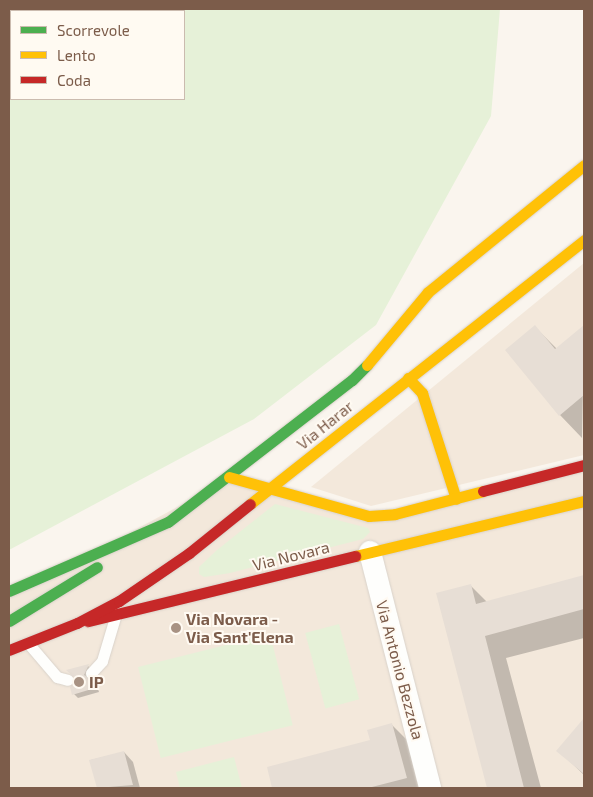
<!DOCTYPE html>
<style>
body{margin:0}
#map{position:relative;width:593px;height:797px;overflow:hidden;background:#faf5ee;font-family:"Exo 2",sans-serif}
div>[style]{position:absolute}
.residential>*{inset:0;background:#f3e8db}
.green>*{inset:0;background:#e6f1d8;transform-origin:0 0}
.shadow>*{inset:0;background:#0003}
.building>*{inset:0;background:#e7ded5}
.roads{filter:drop-shadow(0 0 1px #d9d2ca) drop-shadow(0 0 1px #d9d2ca)}
.lane>*{height:11px;margin:-5.5px;padding:0 5.5px;transform-origin:5.5px;border-radius:5.5px;background:#fefefc}
.street>*{height:22px;margin:-11px;padding:0 11px;transform-origin:11px;border-radius:11px;background:#fefefc}
.fast>*{height:11px;margin:-5.5px;padding:0 5.5px;transform-origin:5.5px;border-radius:5.5px;background:#4caf50}
.slow>*{height:11px;margin:-5.5px;padding:0 5.5px;transform-origin:5.5px;border-radius:5.5px;background:#ffc107}
.jam>*{height:11px;margin:-5.5px;padding:0 5.5px;transform-origin:5.5px;border-radius:5.5px;background:#c62828}
.dots>*{width:14px;height:14px;translate:-50% -50%;box-sizing:border-box;border:2px solid #fffaf2;border-radius:50%}
span{translate:-50% -50%;white-space:nowrap;text-align:center;line-height:1.15;-webkit-text-stroke:4px #fffaf2;paint-order:stroke}
.street-label{font-size:16px;color:#7c5c4a}
.poi-label{font-size:16px;color:#7c5c4a;font-weight:700}
.left{translate:0 -50%;text-align:left}
.frame{position:absolute;inset:0;border:10px solid #7c5c4a;pointer-events:none}
.legend{position:absolute;left:10px;top:10px;width:175px;height:90px;box-sizing:border-box;background:#fffaf2;border:1px solid #cbbbaf;margin:0;padding:6px 9px;list-style:none;font-size:15px;color:#7c5c4a}
.legend li{display:flex;align-items:center;gap:10px;height:25px}
.legend b{width:25px;border:1px solid #cbbbaf}
</style>
<div id="map">
<div class="residential">
<i style="clip-path:polygon(584px 263px,584px 455px,371px 506px,311px 487px)"></i>
<i style="clip-path:polygon(584px 467px,584px 788px,9px 788px,9px 598px,229px 479px,367px 517px)"></i>
</div>
<div class="green">
<i style="clip-path:polygon(evenodd,9px 9px,500px 9px,491px 116px,376px 325px,254px 419px,9px 550px,9px 9px,11px 11px,184px 11px,184px 99px,11px 99px,11px 11px)"></i>
<i style="clip-path:polygon(275px 504px,368px 528px,370px 532px,363px 539px,230px 573px,204px 577px,199px 574px,199px 567px,217px 550px)"></i>
<i style="left:339px;top:624px;width:78px;height:35px;rotate:75deg"></i>
<i style="left:270px;top:634px;width:94px;height:136px;rotate:76deg"></i>
<i style="clip-path:polygon(234px 757px,242px 788px,180px 788px,176px 772px)"></i>
</div>
<div class="shadow">
<i style="clip-path:polygon(535px 327px,557px 349px,582px 328px,584px 330px,582px 438px,560px 415px)"></i>
<i style="clip-path:polygon(584px 576px,584px 638px,506px 658px,541px 788px,488px 788px,437px 594px,470px 585px,487px 602px)"></i>
<i style="clip-path:polygon(88px 666px,92px 670px,88px 679px,97px 686px,99px 692px,78px 698px,74px 694px)"></i>
<i style="clip-path:polygon(391px 724px,407px 740px,420px 788px,273px 788px,268px 768px,372px 741px)"></i>
<i style="clip-path:polygon(576px 730px,584px 737px,584px 775px,558px 750px)"></i>
<i style="clip-path:polygon(124px 752px,133px 762px,140px 788px,98px 788px,91px 760px)"></i>
</div>
<div class="building">
<i style="clip-path:polygon(535px 325px,555px 349px,584px 325px,584px 395px,559px 416px,505px 350px)"></i>
<i style="clip-path:polygon(584px 575px,584px 609px,485px 636px,524px 788px,487px 788px,436px 593px,471px 584px,476px 604px)"></i>
<i style="clip-path:polygon(89px 664px,84px 675px,93px 680px,95px 688px,72px 695px,70px 687px,75px 678px,66px 670px)"></i>
<i style="clip-path:polygon(584px 718px,584px 774px,556px 751px)"></i>
<i style="clip-path:polygon(392px 723px,407px 778px,368px 788px,272px 788px,267px 767px,370px 740px,367px 730px)"></i>
<i style="clip-path:polygon(124px 751px,133px 785px,97px 788px,89px 760px)"></i>
</div>
<div class="roads">
<div class="lane">
<i style="left:28px;top:643px;width:45px;rotate:49.5deg"></i>
<i style="left:57px;top:677px;width:11px;rotate:15deg"></i>
<i style="left:91px;top:673px;width:16px;rotate:-47deg"></i>
<i style="left:102px;top:661px;width:49px;rotate:-73.4deg"></i>
</div>
<div class="street">
<i style="left:370px;top:552px;width:244px;rotate:75.7deg"></i>
</div>
<div class="fast">
<i style="left:9px;top:591px;width:173px;rotate:-23.5deg"></i>
<i style="left:168px;top:522px;width:232px;rotate:-37.7deg"></i>
<i style="left:352px;top:380px;width:21px;rotate:-45deg"></i>
<i style="left:9px;top:621px;width:103px;rotate:-31.5deg"></i>
</div>
<div class="slow">
<i style="left:367px;top:365px;width:95px;rotate:-50.1deg"></i>
<i style="left:428px;top:292px;width:201px;rotate:-39.1deg"></i>
<i style="left:408px;top:378px;width:21px;rotate:47deg"></i>
<i style="left:422px;top:393px;width:111px;rotate:72.2deg"></i>
<i style="left:229px;top:477px;width:145px;rotate:15.6deg"></i>
<i style="left:369px;top:516px;width:26px;rotate:-4deg"></i>
<i style="left:395px;top:514px;width:91px;rotate:-14.6deg"></i>
<i style="left:250px;top:504px;width:426px;rotate:-38.3deg"></i>
<i style="left:355px;top:556px;width:236px;rotate:-13.5deg"></i>
</div>
<div class="jam">
<i style="left:483px;top:491px;width:104px;rotate:-14.4deg"></i>
<i style="left:88px;top:621px;width:275px;rotate:-13.7deg"></i>
<i style="left:9px;top:650px;width:73px;rotate:-21.7deg"></i>
<i style="left:77px;top:623px;width:47px;rotate:-27.6deg"></i>
<i style="left:119px;top:601px;width:85px;rotate:-34.4deg"></i>
<i style="left:189px;top:553px;width:78px;rotate:-38.8deg"></i>
</div>
</div>
<div class="dots">
<i style="left:176px;top:628px;background:#a89283"></i>
<i style="left:79px;top:682px;background:#a89283"></i>
</div>
<div class="street-label">
<span style="left:325px;top:425px;rotate:-39deg">Via Harar</span>
<span style="left:291px;top:556px;rotate:-14deg">Via Novara</span>
<span style="left:400px;top:670px;rotate:75deg">Via Antonio Bezzola</span>
</div>
<div class="poi-label">
<span class="left" style="left:186px;top:628px">Via Novara -<br>Via Sant'Elena</span>
<span class="left" style="left:89px;top:682px">IP</span>
</div>
<div class="frame"></div>
<ul class="legend">
<li><b style="height:6px;background:#4caf50"></b>Scorrevole</li>
<li><b style="height:6px;background:#ffc107"></b>Lento</li>
<li><b style="height:6px;background:#c62828"></b>Coda</li>
</ul>
</div>
